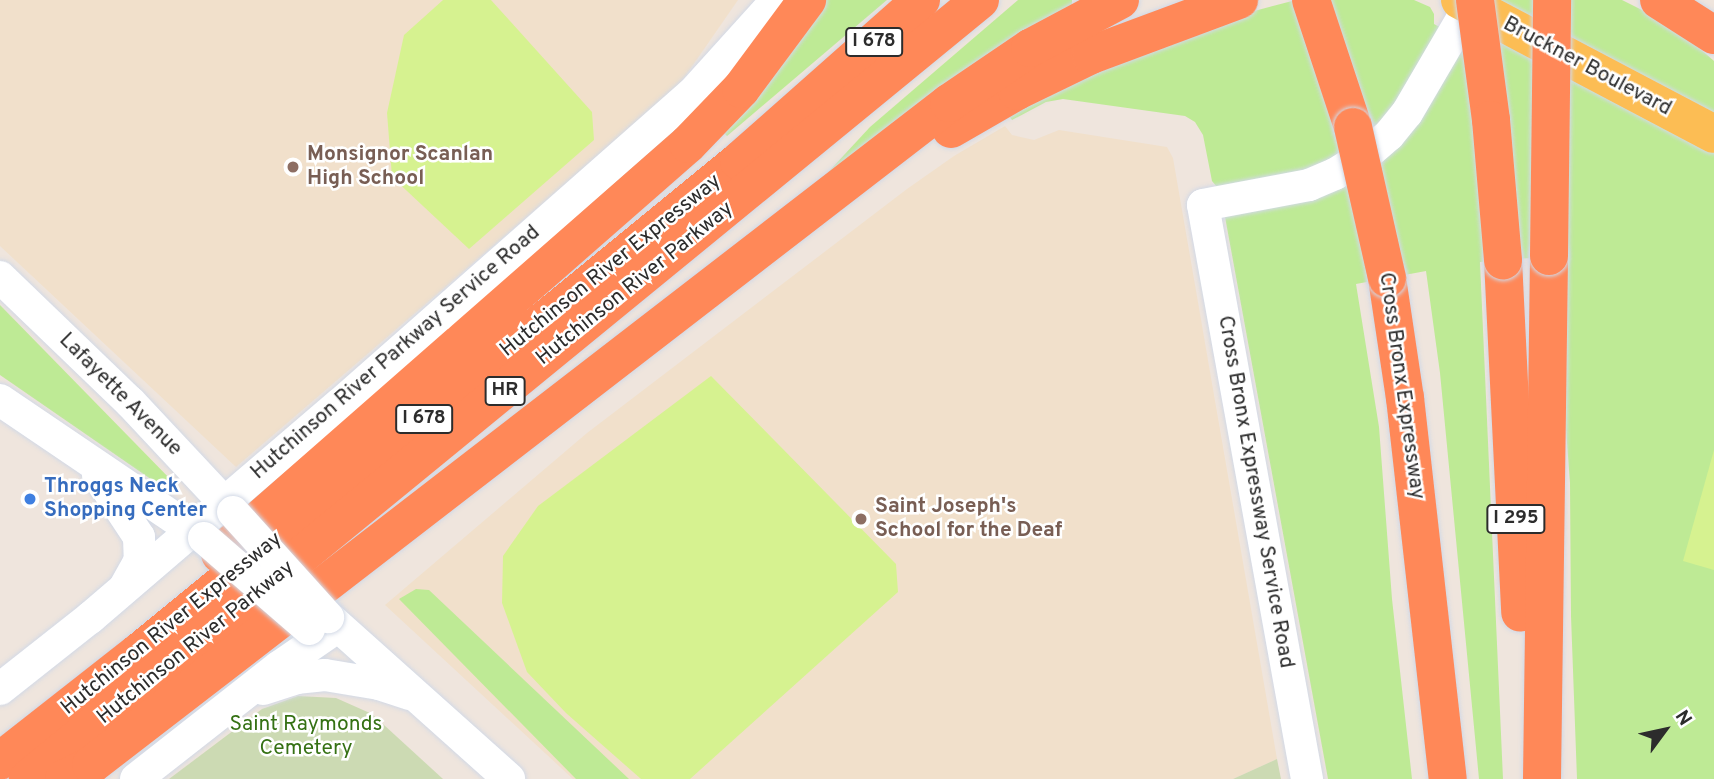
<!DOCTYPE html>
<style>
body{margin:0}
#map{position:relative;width:1714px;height:779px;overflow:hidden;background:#efe5dd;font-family:Overpass,sans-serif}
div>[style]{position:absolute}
.education>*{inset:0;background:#f1e0cb}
.green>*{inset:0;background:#beea95}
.cemetery>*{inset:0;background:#ccdab3}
.pitch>*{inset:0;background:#d6f290}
.roads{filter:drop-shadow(0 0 2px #d2d9e6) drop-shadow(0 0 2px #d2d9e6)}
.minor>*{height:32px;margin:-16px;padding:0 16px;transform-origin:16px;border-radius:16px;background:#fff}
.major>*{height:38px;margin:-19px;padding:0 19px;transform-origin:19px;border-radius:19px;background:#fcbd54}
.highway>*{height:38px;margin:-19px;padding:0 19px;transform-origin:19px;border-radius:19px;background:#ff8858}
.bridges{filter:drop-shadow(0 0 2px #d2d9e6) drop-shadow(0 0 2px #d2d9e6)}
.minor-bridge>*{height:32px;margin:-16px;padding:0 16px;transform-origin:16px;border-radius:16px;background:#fff}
.highway-bridge>*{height:38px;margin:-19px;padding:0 19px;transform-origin:19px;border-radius:19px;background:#ff8858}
.dots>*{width:19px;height:19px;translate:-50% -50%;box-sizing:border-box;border:4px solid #fff;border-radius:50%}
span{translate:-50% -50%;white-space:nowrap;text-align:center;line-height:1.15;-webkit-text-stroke:5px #fff;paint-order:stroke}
.shield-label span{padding:2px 5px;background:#fff;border:2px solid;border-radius:5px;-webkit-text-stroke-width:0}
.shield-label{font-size:19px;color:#2c2c2c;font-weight:700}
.street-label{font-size:21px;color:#2c2c2c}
.education-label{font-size:21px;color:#785e54;font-weight:700}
.left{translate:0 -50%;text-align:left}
.shop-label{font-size:21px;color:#366cbe;font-weight:700}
.park-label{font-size:21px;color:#357114}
.north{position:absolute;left:1630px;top:695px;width:70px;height:70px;-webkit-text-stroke:5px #fff;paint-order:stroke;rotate:57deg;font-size:19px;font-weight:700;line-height:28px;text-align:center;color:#2c2c2c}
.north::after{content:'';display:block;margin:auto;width:24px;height:32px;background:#2c2c2c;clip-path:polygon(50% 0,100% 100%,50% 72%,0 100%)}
</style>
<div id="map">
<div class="education">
<i style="clip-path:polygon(0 0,738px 0,677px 88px,236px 467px,0 246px)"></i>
<i style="clip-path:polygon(1005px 126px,1012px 135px,1034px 140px,1059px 130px,1167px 147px,1173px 158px,1277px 759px,1233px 779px,573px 779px,385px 605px,587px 433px,907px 189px,954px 156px)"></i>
</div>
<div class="green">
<i style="clip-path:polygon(822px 0,887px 0,727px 136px,722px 131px)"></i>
<i style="clip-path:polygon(1018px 0,1072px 0,1072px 10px,820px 181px,870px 127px)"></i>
<i style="clip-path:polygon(1296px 0,1414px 0,1430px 7px,1434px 14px,1434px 24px,1443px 29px,1388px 117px,1322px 167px,1217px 187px,1212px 181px,1203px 135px,1195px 122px,1185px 116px,1063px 99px,1046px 102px,1012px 120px,1009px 116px,1065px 86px,1243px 14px)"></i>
<i style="clip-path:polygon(1489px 0,1622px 0,1652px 15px,1690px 40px,1714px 61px,1714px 119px)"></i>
<i style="clip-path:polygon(1492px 33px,1714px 147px,1714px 779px,1577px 779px,1571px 616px,1570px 483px,1565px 416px,1565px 255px,1480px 262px,1503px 779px,1479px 779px,1440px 373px,1426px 271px,1356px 284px,1379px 427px,1392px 599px,1412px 779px,1328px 779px,1225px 217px,1307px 199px,1470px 34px)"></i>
<i style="clip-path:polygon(0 305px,176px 485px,168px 491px,0 375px)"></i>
<i style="clip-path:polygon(416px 589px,429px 590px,629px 779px,576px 779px,399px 599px)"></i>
</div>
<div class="cemetery">
<i style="clip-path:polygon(298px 696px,336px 698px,372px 714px,443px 779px,169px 779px,262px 709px)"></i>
<i style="clip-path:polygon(1277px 759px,1281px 779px,1233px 779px)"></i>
</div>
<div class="pitch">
<i style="clip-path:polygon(443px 0,491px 0,592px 112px,594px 140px,469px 249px,392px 177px,387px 113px,404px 35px)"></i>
<i style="clip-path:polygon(711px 376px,896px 564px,898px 592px,690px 779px,641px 779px,566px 713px,527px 672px,502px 603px,503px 556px,538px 506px)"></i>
<i style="clip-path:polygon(1714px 450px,1714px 570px,1683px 561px)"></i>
</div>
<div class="roads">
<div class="minor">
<i style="left:0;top:277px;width:180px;rotate:43.9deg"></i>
<i style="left:130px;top:402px;width:151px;rotate:46.9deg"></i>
<i style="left:0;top:400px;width:246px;rotate:34.1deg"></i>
<i style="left:98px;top:475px;width:74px;rotate:56.5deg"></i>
<i style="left:139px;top:537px;width:23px;rotate:88deg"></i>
<i style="left:140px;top:560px;width:29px;rotate:119deg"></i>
<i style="left:328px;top:617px;width:243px;rotate:41.8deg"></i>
<i style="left:0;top:689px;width:115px;rotate:-38.3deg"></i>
<i style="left:90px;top:618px;width:329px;rotate:-40.6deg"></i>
<i style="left:340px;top:404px;width:469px;rotate:-41.4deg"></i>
<i style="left:692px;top:94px;width:127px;rotate:-47.9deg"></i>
<i style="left:263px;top:689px;width:35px;rotate:-18deg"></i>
<i style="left:296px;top:678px;width:29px;rotate:-6deg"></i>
<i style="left:325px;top:675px;width:55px;rotate:9.5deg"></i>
<i style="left:379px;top:684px;width:33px;rotate:18deg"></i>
<i style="left:136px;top:779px;width:182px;rotate:-38.1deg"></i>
<i style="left:279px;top:667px;width:70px;rotate:-34.6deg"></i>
<i style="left:1307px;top:779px;width:583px;rotate:-100.27deg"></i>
<i style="left:1203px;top:205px;width:108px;rotate:-10.7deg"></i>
<i style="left:1309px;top:185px;width:28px;rotate:-23deg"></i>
<i style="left:1335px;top:174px;width:38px;rotate:-32deg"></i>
<i style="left:1367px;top:154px;width:29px;rotate:-41deg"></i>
<i style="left:1389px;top:135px;width:28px;rotate:-51deg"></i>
<i style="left:1407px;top:113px;width:125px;rotate:-59.7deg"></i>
</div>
<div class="major">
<i style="left:1460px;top:0;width:287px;rotate:27.8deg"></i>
</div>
<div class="highway">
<i style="left:1311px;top:0;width:134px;rotate:71.7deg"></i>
<i style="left:1659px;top:0;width:65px;rotate:32.5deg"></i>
<i style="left:951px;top:129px;width:76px;rotate:-29.9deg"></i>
<i style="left:1017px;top:91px;width:82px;rotate:-25.9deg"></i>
<i style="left:1091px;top:55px;width:158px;rotate:-20.4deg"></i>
<i style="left:1503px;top:260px;width:353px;rotate:87.2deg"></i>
<i style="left:1387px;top:278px;width:121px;rotate:81.5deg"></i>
<i style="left:1405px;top:398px;width:383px;rotate:83.6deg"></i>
<i style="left:220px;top:554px;width:622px;rotate:-41.22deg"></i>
<i style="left:688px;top:144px;width:76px;rotate:-46.1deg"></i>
<i style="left:741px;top:89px;width:111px;rotate:-53.4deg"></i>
<i style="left:0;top:761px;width:177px;rotate:-38.1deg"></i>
<i style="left:139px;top:652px;width:775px;rotate:-39.29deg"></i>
<i style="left:739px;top:161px;width:243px;rotate:-41.5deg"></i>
<i style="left:28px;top:779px;width:1230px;rotate:-39.29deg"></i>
<i style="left:64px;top:779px;width:30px;rotate:-27deg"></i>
<i style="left:91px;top:765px;width:1084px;rotate:-37.65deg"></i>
<i style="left:949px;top:103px;width:98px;rotate:-34.2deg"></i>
<i style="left:1030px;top:48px;width:102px;rotate:-28.1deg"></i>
<i style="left:1542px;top:779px;width:523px;rotate:-89.23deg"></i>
</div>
</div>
<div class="bridges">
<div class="minor-bridge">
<i style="left:233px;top:512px;width:142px;rotate:47.9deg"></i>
<i style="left:204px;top:538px;width:139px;rotate:40.9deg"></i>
</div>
<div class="highway-bridge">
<i style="left:1475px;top:0;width:121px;rotate:82.4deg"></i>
<i style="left:1491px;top:120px;width:141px;rotate:85.1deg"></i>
<i style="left:1353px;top:127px;width:155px;rotate:77.3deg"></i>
<i style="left:1549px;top:256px;width:256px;rotate:-89.3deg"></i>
</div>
</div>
<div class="dots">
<i style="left:293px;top:167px;background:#8d6e63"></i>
<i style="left:30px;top:499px;background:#3f7fe0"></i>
<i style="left:861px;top:519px;background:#8d6e63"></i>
</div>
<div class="shield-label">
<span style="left:874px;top:42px">I 678</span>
<span style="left:505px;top:391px">HR</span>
<span style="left:424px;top:419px">I 678</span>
<span style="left:1516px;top:519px">I 295</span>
</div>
<div class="street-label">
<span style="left:1587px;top:67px;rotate:28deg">Bruckner Boulevard</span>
<span style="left:611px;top:266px;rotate:-39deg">Hutchinson River Expressway</span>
<span style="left:635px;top:284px;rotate:-39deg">Hutchinson River Parkway</span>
<span style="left:396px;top:353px;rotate:-41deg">Hutchinson River Parkway Service Road</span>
<span style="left:1401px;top:386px;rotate:82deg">Cross Bronx Expressway</span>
<span style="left:120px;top:395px;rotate:45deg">Lafayette Avenue</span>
<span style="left:1255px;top:492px;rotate:80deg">Cross Bronx Expressway Service Road</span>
<span style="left:172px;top:624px;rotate:-39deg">Hutchinson River Expressway</span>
<span style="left:196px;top:643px;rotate:-39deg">Hutchinson River Parkway</span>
</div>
<div class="education-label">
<span class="left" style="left:307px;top:167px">Monsignor Scanlan<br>High School</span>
<span class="left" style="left:875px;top:519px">Saint Joseph's<br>School for the Deaf</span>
</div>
<div class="shop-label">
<span class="left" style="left:44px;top:499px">Throggs Neck<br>Shopping Center</span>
</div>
<div class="park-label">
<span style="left:306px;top:737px">Saint Raymonds<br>Cemetery</span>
</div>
<div class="north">N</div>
</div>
